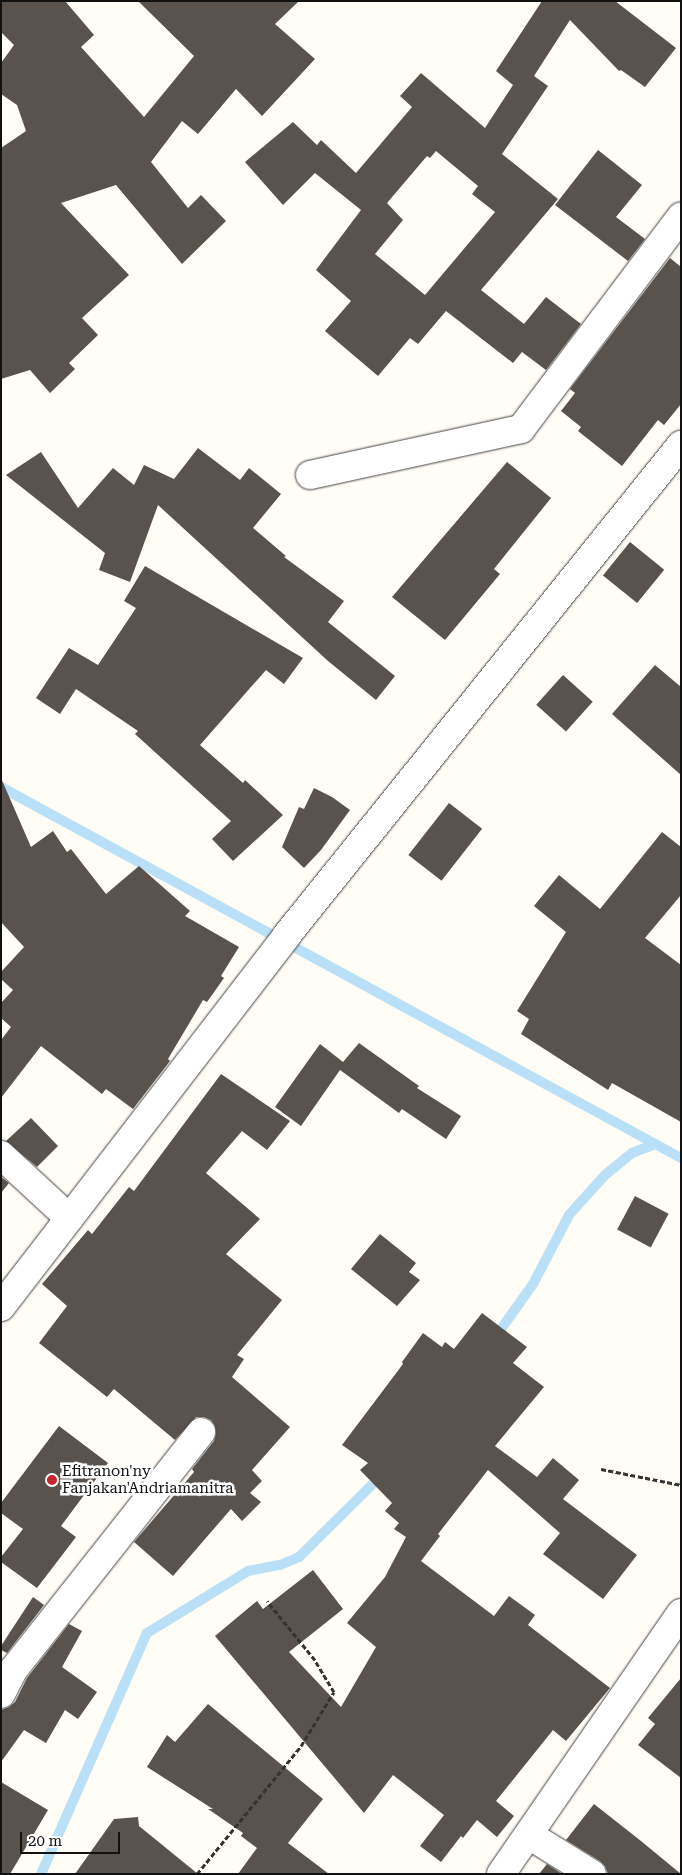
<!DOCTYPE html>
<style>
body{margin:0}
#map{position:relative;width:682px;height:1875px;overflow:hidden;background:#fffdf5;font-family:"Roboto Serif",serif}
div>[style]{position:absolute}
.stream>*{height:10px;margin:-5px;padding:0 5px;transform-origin:5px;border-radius:5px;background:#b9e0f7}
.building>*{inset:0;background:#5a524d;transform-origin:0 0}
.path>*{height:3px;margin-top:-1.5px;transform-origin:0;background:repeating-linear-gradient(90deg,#333 0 5px,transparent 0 7.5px)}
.roads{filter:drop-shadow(0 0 1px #444) drop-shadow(0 0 1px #444)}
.minor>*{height:28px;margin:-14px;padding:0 14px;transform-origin:14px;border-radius:14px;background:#fff}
.dots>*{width:14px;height:14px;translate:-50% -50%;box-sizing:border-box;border:2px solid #fff;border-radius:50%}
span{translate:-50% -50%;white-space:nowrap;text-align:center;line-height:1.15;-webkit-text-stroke:5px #fff;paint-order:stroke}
.poi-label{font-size:15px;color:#111}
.left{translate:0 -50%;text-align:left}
.frame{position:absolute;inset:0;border:2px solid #111;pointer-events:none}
.scale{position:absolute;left:20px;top:1832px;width:100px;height:22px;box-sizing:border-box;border:2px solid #111;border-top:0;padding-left:6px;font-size:15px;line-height:18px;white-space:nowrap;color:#111;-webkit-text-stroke:4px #fff;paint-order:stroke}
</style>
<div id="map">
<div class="stream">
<i style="left:1px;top:787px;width:775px;rotate:28.62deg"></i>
<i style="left:494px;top:1339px;width:67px;rotate:-54.7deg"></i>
<i style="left:533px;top:1284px;width:78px;rotate:-62.4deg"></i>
<i style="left:569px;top:1215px;width:54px;rotate:-48deg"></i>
<i style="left:605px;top:1175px;width:35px;rotate:-39deg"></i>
<i style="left:632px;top:1153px;width:25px;rotate:-21deg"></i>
<i style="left:41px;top:1874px;width:263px;rotate:-66.3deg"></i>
<i style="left:147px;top:1633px;width:119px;rotate:-31.5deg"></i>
<i style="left:248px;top:1571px;width:33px;rotate:-11deg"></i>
<i style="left:280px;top:1565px;width:21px;rotate:-23deg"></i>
<i style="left:299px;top:1557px;width:117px;rotate:-44.7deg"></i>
</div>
<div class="building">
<i style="clip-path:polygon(1px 1px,65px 1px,94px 35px,81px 47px,144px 117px,194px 56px,138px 1px,299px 1px,275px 24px,315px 59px,262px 116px,236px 89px,198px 134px,182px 121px,151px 162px,188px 208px,201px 195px,226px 221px,182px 264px,116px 185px,61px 203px,129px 275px,82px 318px,98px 335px,69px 363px,75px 369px,50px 393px,30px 370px,1px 379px,1px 148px,26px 131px,17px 105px,1px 94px,1px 63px,14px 45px,1px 32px)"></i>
<i style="clip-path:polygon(evenodd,542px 1px,615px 1px,676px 48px,645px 87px,621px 70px,619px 71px,570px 20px,534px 76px,548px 86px,502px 154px,558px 199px,481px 290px,524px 324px,546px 297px,581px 324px,546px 370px,522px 352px,513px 363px,446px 311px,418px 344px,410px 338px,378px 376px,325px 331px,351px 301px,316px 270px,361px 210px,315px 173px,283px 205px,245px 162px,293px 122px,317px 145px,321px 140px,356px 173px,412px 107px,400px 96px,421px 73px,485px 128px,513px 85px,496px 71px,542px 1px,436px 151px,478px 186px,472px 194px,495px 212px,425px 295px,375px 254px,403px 220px,387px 203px,427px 156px,430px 158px,436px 151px)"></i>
<i style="clip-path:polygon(598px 150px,642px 185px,616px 217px,645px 239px,628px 261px,555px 205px)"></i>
<i style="clip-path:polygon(670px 258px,681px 267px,681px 404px,664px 425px,658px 420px,622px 466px,578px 431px,581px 427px,561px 411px,575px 393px,570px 389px)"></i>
<i style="clip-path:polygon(198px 448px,240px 480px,249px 468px,281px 494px,253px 528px,286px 556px,284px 557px,344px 601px,328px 622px,395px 676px,376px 700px,328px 661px,158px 505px,130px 582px,99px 570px,105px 553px,6px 475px,41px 452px,78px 508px,113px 468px,134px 485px,144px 465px,174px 479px)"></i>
<i style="clip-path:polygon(507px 462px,551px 498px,494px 569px,500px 574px,445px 640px,392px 597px)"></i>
<i style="left:630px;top:542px;width:44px;height:43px;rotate:39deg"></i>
<i style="clip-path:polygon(145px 566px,303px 658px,284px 684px,266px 670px,200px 745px,243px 783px,245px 780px,283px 815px,233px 861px,212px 839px,231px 821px,135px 734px,138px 731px,76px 689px,60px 714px,36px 698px,69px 648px,98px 665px,136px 608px,124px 601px)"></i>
<i style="clip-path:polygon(655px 665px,681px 687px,681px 775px,612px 714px)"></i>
<i style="left:563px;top:675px;width:40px;height:40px;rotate:42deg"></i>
<i style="clip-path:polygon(1px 778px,31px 847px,53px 831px,67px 852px,71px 849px,106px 894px,139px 866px,190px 911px,185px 916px,239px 947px,221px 976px,224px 978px,207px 1002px,203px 1000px,168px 1059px,170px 1061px,133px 1109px,106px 1089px,102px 1094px,41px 1046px,1px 1098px,1px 1040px,11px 1027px,1px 1018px,1px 1003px,13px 990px,1px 979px,1px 972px,24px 947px,1px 922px)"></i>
<i style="clip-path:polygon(314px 788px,332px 797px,350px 810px,321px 850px,304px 868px,282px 847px,299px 807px,304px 809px)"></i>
<i style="left:449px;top:803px;width:42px;height:66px;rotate:38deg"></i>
<i style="clip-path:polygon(662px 832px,681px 847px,681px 895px,645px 938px,681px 965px,681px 1122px,612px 1083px,608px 1090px,521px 1034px,529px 1019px,517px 1011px,566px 932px,534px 906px,559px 875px,600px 909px)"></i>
<i style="clip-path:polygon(359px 1043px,419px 1086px,417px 1088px,461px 1116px,446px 1139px,402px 1109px,399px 1113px,340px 1070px,301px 1126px,275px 1107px,320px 1044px,343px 1062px)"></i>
<i style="clip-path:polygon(221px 1074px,290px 1121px,267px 1150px,242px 1131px,206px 1173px,260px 1219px,226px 1254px,282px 1300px,237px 1355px,244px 1359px,232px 1377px,290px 1427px,252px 1470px,262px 1481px,250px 1493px,261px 1502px,242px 1521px,231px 1509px,173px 1576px,134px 1542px,194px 1472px,192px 1469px,214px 1441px,216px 1434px,215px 1426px,211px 1420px,204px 1417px,196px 1417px,175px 1440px,114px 1389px,107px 1397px,39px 1343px,67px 1306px,42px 1284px,88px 1230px,92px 1234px,129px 1187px,134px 1191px)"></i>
<i style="clip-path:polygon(31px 1118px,58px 1146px,37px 1167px,6px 1141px)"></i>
<i style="clip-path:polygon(1px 1177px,9px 1183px,1px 1193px)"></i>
<i style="left:635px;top:1196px;width:38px;height:38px;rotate:28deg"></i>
<i style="clip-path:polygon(380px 1234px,416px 1263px,409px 1272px,420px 1280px,397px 1306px,351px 1269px)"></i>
<i style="clip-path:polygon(482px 1313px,527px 1347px,513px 1363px,544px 1387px,495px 1446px,537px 1477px,553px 1458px,579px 1480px,563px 1499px,637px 1555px,603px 1599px,543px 1554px,560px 1533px,488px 1470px,438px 1534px,440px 1536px,421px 1561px,494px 1616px,509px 1596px,535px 1615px,528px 1625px,610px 1688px,566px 1741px,553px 1730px,496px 1801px,514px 1816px,497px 1837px,477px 1820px,463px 1838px,461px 1836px,441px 1862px,420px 1846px,444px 1815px,393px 1775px,364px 1813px,215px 1636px,257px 1601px,263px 1609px,313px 1570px,343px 1609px,289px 1652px,341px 1707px,376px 1647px,347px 1623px,385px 1577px,406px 1537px,394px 1529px,399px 1523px,385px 1511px,392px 1503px,360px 1470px,368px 1463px,342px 1445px,403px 1364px,402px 1362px,423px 1333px,442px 1347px,445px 1342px,454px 1349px)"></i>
<i style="clip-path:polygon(59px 1426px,108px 1463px,61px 1526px,76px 1537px,37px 1588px,1px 1562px,1px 1557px,23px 1529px,1px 1513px,1px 1503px)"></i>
<i style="clip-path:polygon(33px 1597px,44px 1605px,7px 1653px,1px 1650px,1px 1646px)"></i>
<i style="clip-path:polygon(69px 1624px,82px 1631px,62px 1667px,97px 1692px,78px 1719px,65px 1710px,46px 1743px,24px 1730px,1px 1762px,1px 1710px,9px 1707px,15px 1702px,27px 1678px)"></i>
<i style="clip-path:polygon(681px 1678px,681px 1778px,638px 1745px,655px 1724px,648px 1718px)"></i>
<i style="clip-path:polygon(208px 1704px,323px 1799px,288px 1843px,329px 1874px,238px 1874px,257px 1848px,241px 1836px,243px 1833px,208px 1809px,213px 1809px,147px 1767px,167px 1735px,175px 1742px)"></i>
<i style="clip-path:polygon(1px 1782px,48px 1810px,10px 1874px,1px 1874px)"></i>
<i style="clip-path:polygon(594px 1804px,641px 1841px,681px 1874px,608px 1874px,605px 1866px,600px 1861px,566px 1840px)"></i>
<i style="clip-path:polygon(138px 1817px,139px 1826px,198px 1874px,75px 1874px,114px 1819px)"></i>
<i style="clip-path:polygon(547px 1864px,562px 1874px,539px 1874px)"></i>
</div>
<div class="path">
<i style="left:601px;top:1469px;width:82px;rotate:11.3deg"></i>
<i style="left:197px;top:1874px;width:165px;rotate:-50.9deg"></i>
<i style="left:301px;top:1746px;width:63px;rotate:-58.6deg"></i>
<i style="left:334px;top:1692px;width:37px;rotate:-121deg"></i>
<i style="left:315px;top:1660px;width:76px;rotate:-129.1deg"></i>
</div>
<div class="roads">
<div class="minor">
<i style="left:310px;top:475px;width:216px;rotate:-12.3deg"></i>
<i style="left:521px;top:429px;width:266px;rotate:-53deg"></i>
<i style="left:1px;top:1155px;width:93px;rotate:42.8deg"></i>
<i style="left:1px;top:1307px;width:469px;rotate:-52.4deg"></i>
<i style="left:287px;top:935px;width:629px;rotate:-51.2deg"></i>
<i style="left:1px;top:1694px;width:28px;rotate:-63deg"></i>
<i style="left:14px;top:1669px;width:302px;rotate:-51.7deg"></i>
<i style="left:529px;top:1835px;width:74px;rotate:31.8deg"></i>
<i style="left:501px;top:1874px;width:317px;rotate:-55.4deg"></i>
</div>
</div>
<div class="dots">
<i style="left:52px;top:1480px;background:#c4262e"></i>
</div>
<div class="poi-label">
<span class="left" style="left:62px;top:1480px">Efitranon'ny<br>Fanjakan'Andriamanitra</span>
</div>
<div class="frame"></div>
<div class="scale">20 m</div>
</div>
